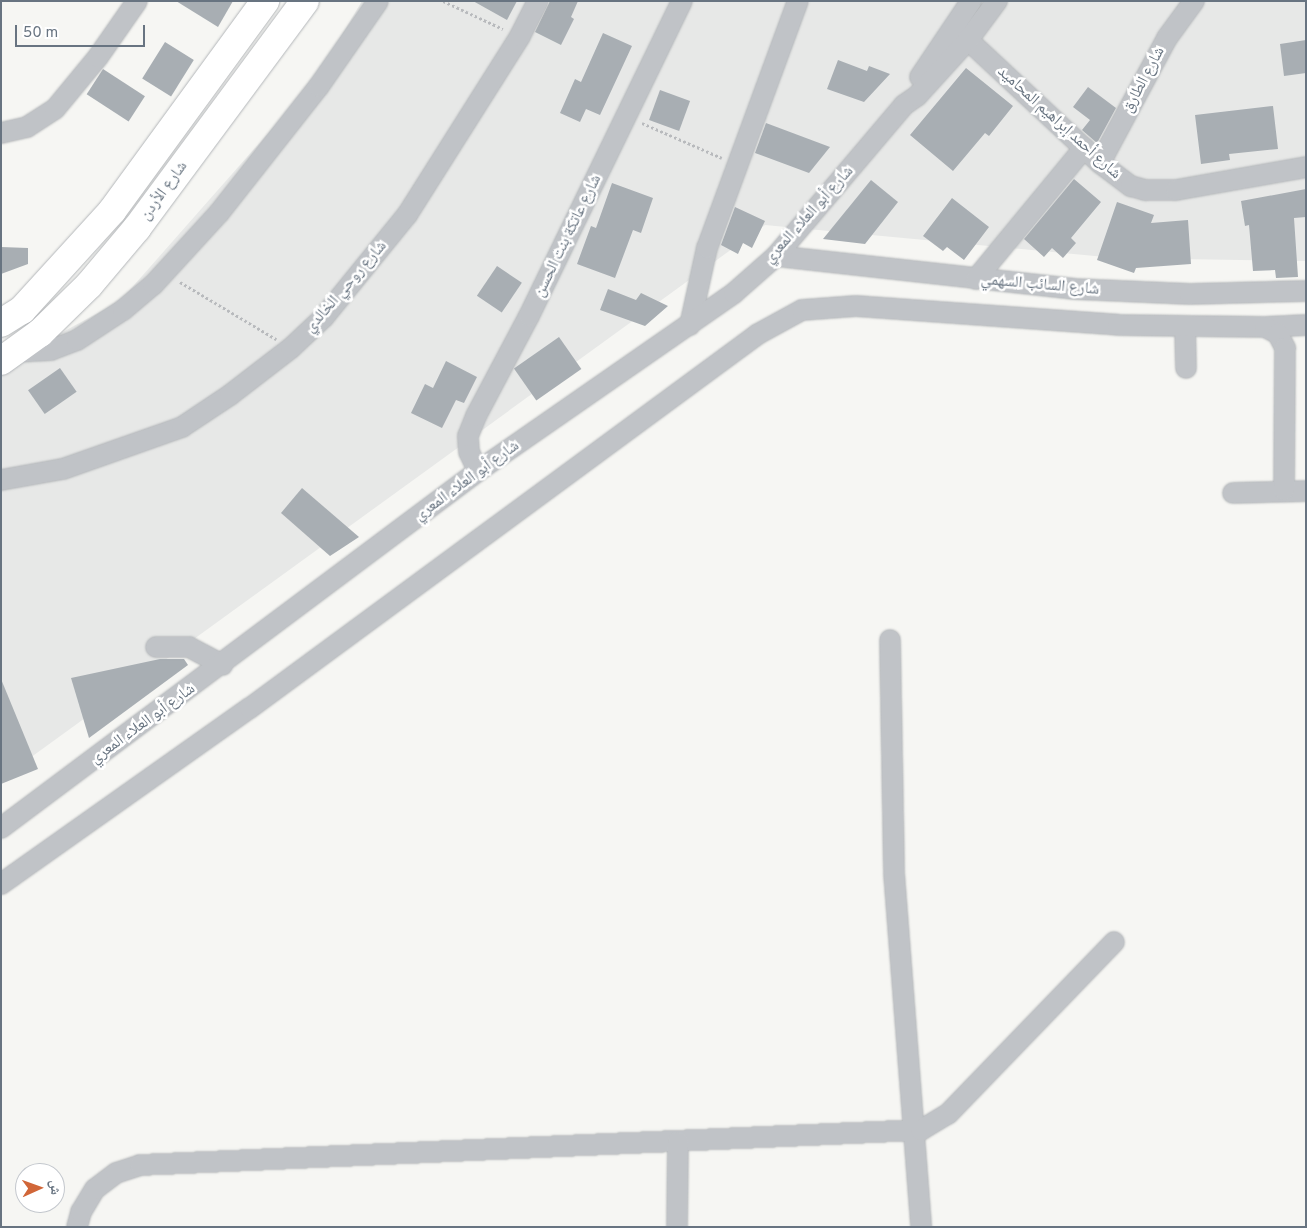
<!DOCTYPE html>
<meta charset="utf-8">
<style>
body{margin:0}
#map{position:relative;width:1307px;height:1228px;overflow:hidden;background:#f6f6f3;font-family:Overpass,"Noto Naskh Arabic",sans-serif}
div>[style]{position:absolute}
.built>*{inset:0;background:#e7e8e7}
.building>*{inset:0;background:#a8aeb3;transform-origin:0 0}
.path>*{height:3px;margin-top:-1.5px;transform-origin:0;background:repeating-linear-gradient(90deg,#b8babd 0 2.5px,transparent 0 5px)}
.roads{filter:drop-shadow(0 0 1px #b3b6b9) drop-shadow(0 0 1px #b3b6b9)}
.minor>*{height:20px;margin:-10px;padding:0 10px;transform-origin:10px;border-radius:10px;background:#c0c3c7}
.highway>*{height:28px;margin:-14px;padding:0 14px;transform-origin:14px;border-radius:14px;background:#fff}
span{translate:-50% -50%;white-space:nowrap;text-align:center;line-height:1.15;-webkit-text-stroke:5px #fff;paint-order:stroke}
.street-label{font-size:16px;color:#687481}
.frame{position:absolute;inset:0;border:2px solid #687481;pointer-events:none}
.north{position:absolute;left:15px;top:1163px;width:50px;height:50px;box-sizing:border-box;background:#fff;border:1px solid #c3c7cd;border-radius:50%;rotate:88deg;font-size:14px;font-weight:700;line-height:20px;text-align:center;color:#687481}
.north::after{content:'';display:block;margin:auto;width:18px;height:22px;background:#d16638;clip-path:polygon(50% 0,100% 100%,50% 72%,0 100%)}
.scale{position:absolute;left:15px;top:25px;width:130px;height:22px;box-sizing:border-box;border:2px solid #687481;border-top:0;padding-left:6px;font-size:15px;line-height:18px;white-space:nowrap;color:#687481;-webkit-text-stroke:4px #fff;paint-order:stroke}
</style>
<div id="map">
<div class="built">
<i style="clip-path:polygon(362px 1px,1306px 1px,1306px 261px,1116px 258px,765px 225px,1px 779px,1px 354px,35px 347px,120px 301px,315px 80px)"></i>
</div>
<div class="building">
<i style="clip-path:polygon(176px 1px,233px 1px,218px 27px)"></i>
<i style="clip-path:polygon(473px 1px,517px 1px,507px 20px)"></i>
<i style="clip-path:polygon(550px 1px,578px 1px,571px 17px,574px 19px,561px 45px,535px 32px)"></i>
<i style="clip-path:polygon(603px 33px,632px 46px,600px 115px,586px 109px,580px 122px,560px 113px,575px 79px,581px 82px)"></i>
<i style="clip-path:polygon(1306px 40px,1306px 73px,1284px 76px,1280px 44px)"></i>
<i style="left:165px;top:42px;width:34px;height:43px;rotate:32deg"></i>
<i style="clip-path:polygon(838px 60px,867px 71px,869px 66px,890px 74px,864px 102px,827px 89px)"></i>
<i style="clip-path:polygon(966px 68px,1013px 106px,989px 136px,985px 133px,953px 171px,910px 135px)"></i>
<i style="left:103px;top:69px;width:50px;height:30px;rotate:33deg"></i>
<i style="clip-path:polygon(1088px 87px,1116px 108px,1097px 143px,1082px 130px,1090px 120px,1073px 107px)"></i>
<i style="left:660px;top:90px;width:32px;height:32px;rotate:20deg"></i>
<i style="clip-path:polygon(1273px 106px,1278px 149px,1229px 154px,1230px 160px,1201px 164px,1195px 115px)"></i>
<i style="clip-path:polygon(766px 123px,830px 147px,809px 173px,755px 153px)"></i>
<i style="clip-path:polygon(1074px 179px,1101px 202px,1071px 238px,1076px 243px,1063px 258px,1052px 248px,1044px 257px,1024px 239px)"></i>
<i style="clip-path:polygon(871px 180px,898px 202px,865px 244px,823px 239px)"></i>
<i style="clip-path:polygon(612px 183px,653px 198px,641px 233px,633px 230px,615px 278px,577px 264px,591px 226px,596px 228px)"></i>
<i style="clip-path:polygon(1306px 189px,1306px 217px,1294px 218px,1298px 277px,1276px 278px,1275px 270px,1253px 271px,1249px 225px,1245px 226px,1241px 201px)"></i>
<i style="clip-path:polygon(952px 198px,989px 227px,964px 260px,947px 247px,943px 251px,923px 236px)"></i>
<i style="clip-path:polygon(1117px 202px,1154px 215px,1151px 223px,1188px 220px,1191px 264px,1136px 268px,1134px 273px,1097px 260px)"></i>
<i style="clip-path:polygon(735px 207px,765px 221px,752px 248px,743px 243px,738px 254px,721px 245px)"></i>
<i style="clip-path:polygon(1px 247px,28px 248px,28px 264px,1px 274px)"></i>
<i style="left:497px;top:266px;width:30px;height:36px;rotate:34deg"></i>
<i style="clip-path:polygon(608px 289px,636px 300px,641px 293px,668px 306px,645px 326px,600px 310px)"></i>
<i style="left:559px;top:337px;width:39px;height:55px;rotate:55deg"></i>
<i style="clip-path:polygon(446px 361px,477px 377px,464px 403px,456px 400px,442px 428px,411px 413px,425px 384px,433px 388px)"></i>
<i style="left:60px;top:368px;width:29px;height:39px;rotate:55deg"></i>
<i style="clip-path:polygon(302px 488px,359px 537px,330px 556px,281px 513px)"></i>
<i style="clip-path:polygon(160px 659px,184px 659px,188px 665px,89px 738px,71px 678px)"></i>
<i style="clip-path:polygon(1px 679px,38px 769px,1px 784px)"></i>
</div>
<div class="path">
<i style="left:443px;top:1px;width:66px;rotate:25deg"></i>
<i style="left:642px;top:123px;width:87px;rotate:23.6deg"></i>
<i style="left:180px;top:282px;width:112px;rotate:30.7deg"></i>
</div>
<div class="roads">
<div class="minor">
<i style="left:968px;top:40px;width:180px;rotate:43deg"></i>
<i style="left:1100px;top:163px;width:39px;rotate:37deg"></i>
<i style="left:1131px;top:186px;width:15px;rotate:16deg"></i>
<i style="left:1145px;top:190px;width:31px"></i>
<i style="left:1176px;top:190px;width:132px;rotate:-10deg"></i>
<i style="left:920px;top:77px;width:92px;rotate:-56.1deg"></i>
<i style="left:1px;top:133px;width:27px;rotate:-13deg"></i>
<i style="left:27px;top:127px;width:33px;rotate:-33deg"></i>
<i style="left:55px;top:109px;width:67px;rotate:-50.4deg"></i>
<i style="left:98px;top:57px;width:68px;rotate:-55.1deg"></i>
<i style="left:1100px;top:163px;width:142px;rotate:-61.8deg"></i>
<i style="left:1167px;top:38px;width:46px;rotate:-53.9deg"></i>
<i style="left:776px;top:256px;width:301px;rotate:6.3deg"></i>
<i style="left:1075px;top:289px;width:115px;rotate:2.5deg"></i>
<i style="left:1190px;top:294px;width:116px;rotate:-1.5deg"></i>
<i style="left:976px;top:279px;width:170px;rotate:-50.5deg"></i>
<i style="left:690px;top:325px;width:79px;rotate:-77.6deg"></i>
<i style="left:707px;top:248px;width:263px;rotate:-69.8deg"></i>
<i style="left:1185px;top:326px;width:42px;rotate:88.6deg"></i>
<i style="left:1265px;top:327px;width:41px;rotate:-2.8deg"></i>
<i style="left:15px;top:352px;width:36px;rotate:-3deg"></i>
<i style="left:51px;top:350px;width:28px;rotate:-21deg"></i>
<i style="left:77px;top:340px;width:55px;rotate:-33.1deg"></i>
<i style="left:123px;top:310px;width:39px;rotate:-40deg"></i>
<i style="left:153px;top:285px;width:98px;rotate:-47.5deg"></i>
<i style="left:219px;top:213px;width:162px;rotate:-51.8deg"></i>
<i style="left:319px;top:86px;width:103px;rotate:-55.2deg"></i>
<i style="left:478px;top:471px;width:21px;rotate:-115deg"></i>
<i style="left:469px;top:452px;width:16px;rotate:-94deg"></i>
<i style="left:468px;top:436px;width:22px;rotate:-68deg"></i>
<i style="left:476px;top:416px;width:113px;rotate:-62.1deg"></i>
<i style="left:529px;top:316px;width:350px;rotate:-64.1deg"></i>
<i style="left:1px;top:480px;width:63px;rotate:-10.1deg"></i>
<i style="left:63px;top:469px;width:126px;rotate:-19.4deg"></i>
<i style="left:182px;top:427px;width:58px;rotate:-33.7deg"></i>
<i style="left:230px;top:395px;width:77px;rotate:-37.6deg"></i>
<i style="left:291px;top:348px;width:45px;rotate:-43.2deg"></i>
<i style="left:324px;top:317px;width:132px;rotate:-50.9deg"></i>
<i style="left:407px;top:215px;width:212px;rotate:-57.7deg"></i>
<i style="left:520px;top:36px;width:39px;rotate:-63deg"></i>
<i style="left:1233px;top:493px;width:73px;rotate:-1.6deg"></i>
<i style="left:890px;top:640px;width:233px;rotate:89deg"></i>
<i style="left:894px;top:873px;width:355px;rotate:85.6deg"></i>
<i style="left:156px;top:647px;width:33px"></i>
<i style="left:189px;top:647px;width:38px;rotate:28deg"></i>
<i style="left:1px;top:828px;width:596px;rotate:-36.81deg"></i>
<i style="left:478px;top:471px;width:312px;rotate:-34.8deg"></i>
<i style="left:734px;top:293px;width:56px;rotate:-41.4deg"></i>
<i style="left:776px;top:256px;width:198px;rotate:-49.7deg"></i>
<i style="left:904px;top:105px;width:16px;rotate:-35deg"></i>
<i style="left:917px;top:96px;width:76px;rotate:-47.7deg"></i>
<i style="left:968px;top:40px;width:49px;rotate:-53.4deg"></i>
<i style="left:1px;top:884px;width:305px;rotate:-35.3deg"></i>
<i style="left:250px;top:708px;width:631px;rotate:-36.36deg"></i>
<i style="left:758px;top:334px;width:50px;rotate:-28.6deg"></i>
<i style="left:802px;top:310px;width:54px;rotate:-4.2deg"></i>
<i style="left:856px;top:306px;width:263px;rotate:4.1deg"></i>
<i style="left:1118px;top:325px;width:147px;rotate:0.8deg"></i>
<i style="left:1265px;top:327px;width:15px;rotate:28deg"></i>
<i style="left:1278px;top:334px;width:16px;rotate:63deg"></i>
<i style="left:1285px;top:348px;width:142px;rotate:90.4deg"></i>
<i style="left:77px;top:1227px;width:16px;rotate:-75deg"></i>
<i style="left:81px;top:1212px;width:27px;rotate:-59deg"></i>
<i style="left:95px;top:1189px;width:26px;rotate:-37deg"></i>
<i style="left:116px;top:1173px;width:25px;rotate:-18deg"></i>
<i style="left:140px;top:1165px;width:782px;rotate:-2.57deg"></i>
<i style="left:921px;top:1130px;width:31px;rotate:-31deg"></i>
<i style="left:948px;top:1114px;width:239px;rotate:-46deg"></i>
<i style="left:677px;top:1227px;width:85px;rotate:-89.3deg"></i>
</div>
<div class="highway">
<i style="left:1px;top:323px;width:25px;rotate:-32deg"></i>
<i style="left:22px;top:310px;width:134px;rotate:-47.7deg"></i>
<i style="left:112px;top:211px;width:260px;rotate:-53.9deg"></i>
<i style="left:1px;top:361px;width:48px;rotate:-35.7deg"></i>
<i style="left:40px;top:333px;width:69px;rotate:-44.4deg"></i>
<i style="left:89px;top:285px;width:75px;rotate:-49.9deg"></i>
<i style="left:137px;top:228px;width:282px;rotate:-53.5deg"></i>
</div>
</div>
<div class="street-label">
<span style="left:1144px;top:80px;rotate:-62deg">شارع الطارق</span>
<span style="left:1059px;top:123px;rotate:42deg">شارع أحمد إبراهيم المحاميد</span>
<span style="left:164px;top:191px;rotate:-54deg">شارع الأردن</span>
<span style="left:809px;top:215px;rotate:-48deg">شارع أبو العلاء المعري</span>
<span style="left:568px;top:236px;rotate:-64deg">شارع عاتكة بنت الحسن</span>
<span style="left:1040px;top:285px;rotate:5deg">شارع السائب السهمي</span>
<span style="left:346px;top:287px;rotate:-49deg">شارع روحي الخالدي</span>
<span style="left:467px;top:481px;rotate:-36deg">شارع أبو العلاء المعري</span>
<span style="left:143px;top:724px;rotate:-36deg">شارع أبو العلاء المعري</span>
</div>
<div class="frame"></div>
<div class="north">ش</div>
<div class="scale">50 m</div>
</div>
